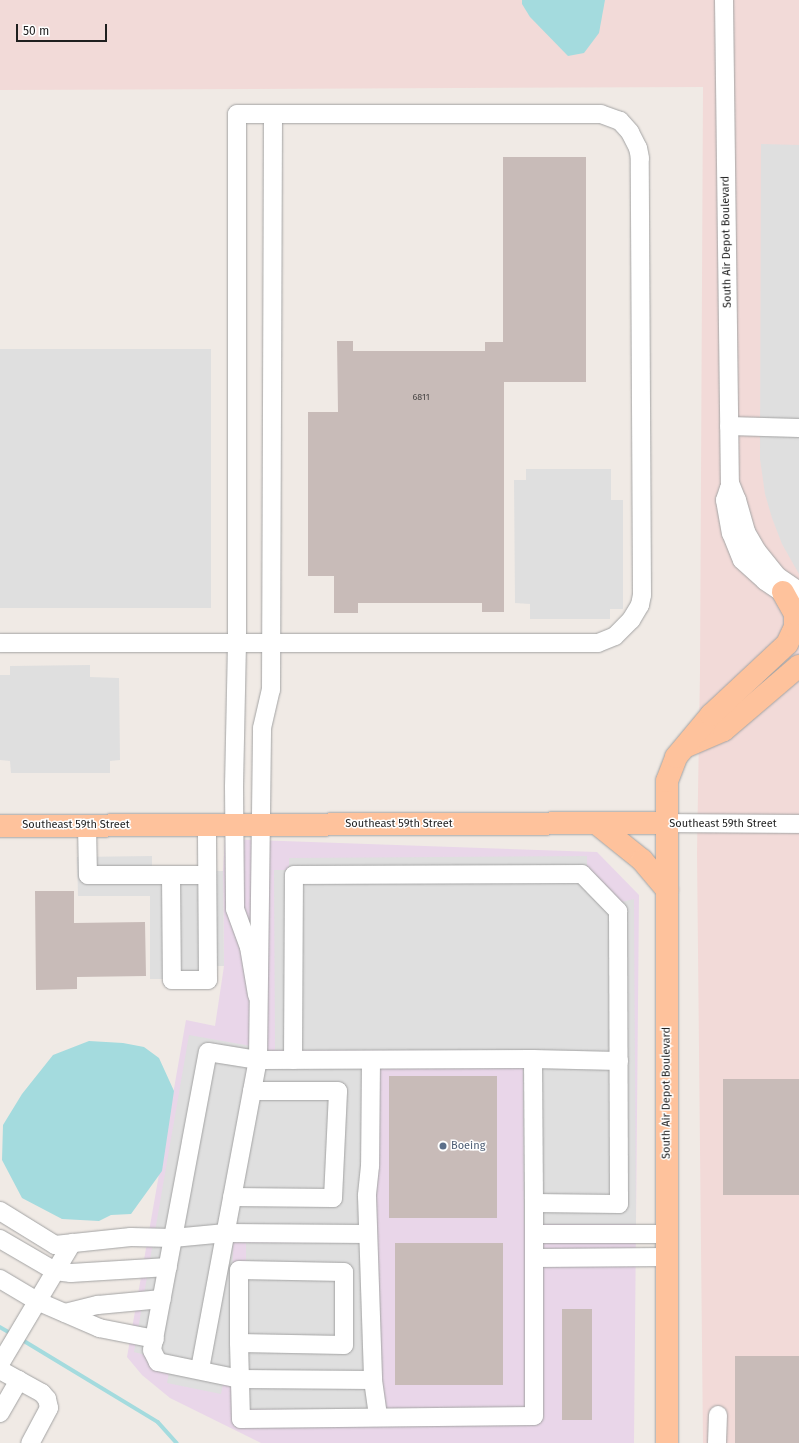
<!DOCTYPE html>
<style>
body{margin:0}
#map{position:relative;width:799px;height:1443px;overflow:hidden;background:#f0eae5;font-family:"Fira Sans",sans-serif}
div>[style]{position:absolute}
.industrial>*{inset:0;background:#e9d6e9}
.military>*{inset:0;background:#f2dad8}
.parking>*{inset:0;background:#dfdfdf;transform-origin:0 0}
.water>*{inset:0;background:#a4dbde}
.stream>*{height:3.5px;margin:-1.75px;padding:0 1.75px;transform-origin:1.75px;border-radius:1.75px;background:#a4dbde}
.building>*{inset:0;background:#c8bbb8;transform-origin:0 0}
.roads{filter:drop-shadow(0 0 1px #a3a3a3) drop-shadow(0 0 1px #a3a3a3)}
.minor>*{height:18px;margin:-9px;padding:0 9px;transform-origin:9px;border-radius:9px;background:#fff}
.major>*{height:22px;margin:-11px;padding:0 11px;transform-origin:11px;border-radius:11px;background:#fec29c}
.dots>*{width:11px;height:11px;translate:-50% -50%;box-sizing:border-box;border:2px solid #fff;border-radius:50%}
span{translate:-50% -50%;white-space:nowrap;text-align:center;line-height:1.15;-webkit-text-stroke:3px #fff;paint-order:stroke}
.number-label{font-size:9px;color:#494645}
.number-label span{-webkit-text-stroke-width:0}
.street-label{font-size:11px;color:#1f1f1f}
.service-label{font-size:11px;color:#4e5e75}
.left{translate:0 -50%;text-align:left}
.scale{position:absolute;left:16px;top:24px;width:91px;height:18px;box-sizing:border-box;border:2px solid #1f1f1f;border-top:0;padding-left:5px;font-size:12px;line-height:14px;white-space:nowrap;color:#1f1f1f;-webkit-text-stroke:3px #fff;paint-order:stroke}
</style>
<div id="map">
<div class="industrial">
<i style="clip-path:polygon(225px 839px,597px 852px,639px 895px,634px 1443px,261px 1443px,170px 1398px,142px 1375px,127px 1357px,186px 1020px,215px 1026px,224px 966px,223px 871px)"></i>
</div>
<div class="military">
<i style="clip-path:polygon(0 0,799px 0,799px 1443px,703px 1443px,697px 853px,700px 672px,703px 87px,0 90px)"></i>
</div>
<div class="parking">
<i style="clip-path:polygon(761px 144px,799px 145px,799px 574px,782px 544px,772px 518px,765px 494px,760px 459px)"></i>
<i style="left:211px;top:349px;width:259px;height:211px;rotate:90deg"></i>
<i style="clip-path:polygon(526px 469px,611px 469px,611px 500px,623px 500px,623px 609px,610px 609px,610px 619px,530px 619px,530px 604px,515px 603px,514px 480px,526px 480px)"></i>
<i style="clip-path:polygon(90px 665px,90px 677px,119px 678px,120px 760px,110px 761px,110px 773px,11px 773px,10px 761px,0 760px,0 675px,10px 675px,10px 666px)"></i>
<i style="clip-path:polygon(152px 856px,152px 871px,223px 871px,224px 966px,216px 966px,216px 986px,165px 986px,165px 979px,150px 979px,150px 896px,78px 896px,77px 857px)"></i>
<i style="clip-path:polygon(587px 856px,587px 868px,621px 902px,634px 899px,636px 1224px,524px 1224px,523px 1050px,275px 1050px,274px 870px,289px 870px,289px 858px)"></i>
<i style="clip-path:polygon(189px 1035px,251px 1046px,216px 1240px,233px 1244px,231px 1384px,223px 1384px,221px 1394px,167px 1383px,169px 1373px,145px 1355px,134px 1352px)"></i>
<i style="clip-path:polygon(362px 1065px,361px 1226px,234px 1227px,262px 1066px)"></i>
<i style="left:372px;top:1243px;width:166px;height:126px;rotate:90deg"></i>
</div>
<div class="water">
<i style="clip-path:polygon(522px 0,605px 0,599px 33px,584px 53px,568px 56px,530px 17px,522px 4px)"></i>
<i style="clip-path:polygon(89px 1041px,123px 1043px,144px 1047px,159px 1058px,174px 1091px,162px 1171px,131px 1214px,111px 1215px,99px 1221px,62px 1219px,22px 1198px,2px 1160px,3px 1125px,22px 1094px,53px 1055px)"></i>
</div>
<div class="stream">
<i style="left:0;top:1327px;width:14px;rotate:30deg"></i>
<i style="left:21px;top:1339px;width:160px;rotate:31.2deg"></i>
<i style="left:158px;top:1422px;width:28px;rotate:48deg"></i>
</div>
<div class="building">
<i style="clip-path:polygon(503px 157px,586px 157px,586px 382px,504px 382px,504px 612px,482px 612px,482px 603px,358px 603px,358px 613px,334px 613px,334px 576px,308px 576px,308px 412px,338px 412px,337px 341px,353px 341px,353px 351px,485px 351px,485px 342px,503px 342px)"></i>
<i style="clip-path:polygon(35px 891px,74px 891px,74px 923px,145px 922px,146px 976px,77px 977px,77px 989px,36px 990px)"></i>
<i style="left:389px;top:1076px;width:108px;height:142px"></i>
<i style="left:799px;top:1079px;width:116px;height:76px;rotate:90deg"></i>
<i style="left:503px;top:1243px;width:142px;height:108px;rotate:90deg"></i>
<i style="left:562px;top:1309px;width:30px;height:111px"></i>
<i style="left:735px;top:1356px;width:64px;height:87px"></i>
</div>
<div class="roads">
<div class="minor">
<i style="left:724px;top:0;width:483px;rotate:89.3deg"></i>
<i style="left:730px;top:483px;width:18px;rotate:68deg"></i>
<i style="left:737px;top:500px;width:33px;rotate:74deg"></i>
<i style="left:746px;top:532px;width:22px;rotate:60deg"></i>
<i style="left:757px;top:551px;width:32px;rotate:51deg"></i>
<i style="left:777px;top:576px;width:27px;rotate:34deg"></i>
<i style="left:729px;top:426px;width:70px;rotate:1.6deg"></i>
<i style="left:729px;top:488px;width:13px;rotate:108deg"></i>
<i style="left:725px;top:500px;width:34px;rotate:80deg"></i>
<i style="left:731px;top:533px;width:29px;rotate:68deg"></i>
<i style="left:742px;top:560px;width:31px;rotate:42deg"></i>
<i style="left:765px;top:581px;width:25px;rotate:34deg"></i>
<i style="left:0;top:643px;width:598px"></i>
<i style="left:598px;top:643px;width:18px;rotate:-22deg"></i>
<i style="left:615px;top:636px;width:23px;rotate:-45deg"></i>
<i style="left:631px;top:620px;width:17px;rotate:-59deg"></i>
<i style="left:640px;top:605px;width:10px;rotate:-79deg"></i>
<i style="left:642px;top:595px;width:437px;rotate:-90.3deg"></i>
<i style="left:640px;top:158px;width:10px;rotate:-101deg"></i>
<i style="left:638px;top:148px;width:18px;rotate:-117deg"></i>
<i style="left:630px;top:132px;width:15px;rotate:-132deg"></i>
<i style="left:620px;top:121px;width:20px;rotate:-160deg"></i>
<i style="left:601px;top:114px;width:364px;rotate:180deg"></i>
<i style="left:237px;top:114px;width:529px;rotate:90deg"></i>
<i style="left:237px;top:643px;width:144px;rotate:91.2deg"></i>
<i style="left:234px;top:787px;width:122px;rotate:89.5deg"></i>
<i style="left:235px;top:909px;width:40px;rotate:69.8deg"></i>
<i style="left:249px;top:947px;width:49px;rotate:80.5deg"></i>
<i style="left:666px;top:823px;width:133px;rotate:0.4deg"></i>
<i style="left:87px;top:825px;width:50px;rotate:88.9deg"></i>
<i style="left:88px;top:875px;width:83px"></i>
<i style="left:171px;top:875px;width:105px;rotate:89.5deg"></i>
<i style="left:172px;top:980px;width:36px"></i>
<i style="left:208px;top:980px;width:155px;rotate:-90.4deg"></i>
<i style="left:171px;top:875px;width:36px"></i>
<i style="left:293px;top:1060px;width:185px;rotate:-89.7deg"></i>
<i style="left:294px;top:875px;width:288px;rotate:-0.2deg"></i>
<i style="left:582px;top:874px;width:52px;rotate:45.8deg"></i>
<i style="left:618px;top:911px;width:293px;rotate:89.8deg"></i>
<i style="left:619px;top:1204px;width:85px;rotate:-179.3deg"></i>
<i style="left:534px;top:1203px;width:144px;rotate:-90.4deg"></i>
<i style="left:371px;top:1060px;width:106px;rotate:90.5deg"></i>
<i style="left:370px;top:1166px;width:30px;rotate:96deg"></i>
<i style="left:367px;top:1196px;width:184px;rotate:88.1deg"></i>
<i style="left:373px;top:1380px;width:37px;rotate:82deg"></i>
<i style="left:232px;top:1197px;width:101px;rotate:0.6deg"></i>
<i style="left:333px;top:1198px;width:107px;rotate:-87.3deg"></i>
<i style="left:338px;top:1091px;width:86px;rotate:180deg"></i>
<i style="left:0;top:1211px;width:65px;rotate:31.7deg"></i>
<i style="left:55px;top:1245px;width:76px;rotate:-6deg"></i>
<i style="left:131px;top:1237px;width:42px;rotate:1.4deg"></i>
<i style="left:173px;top:1238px;width:53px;rotate:-5.4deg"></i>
<i style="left:226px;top:1233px;width:142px;rotate:0.4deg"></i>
<i style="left:534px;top:1234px;width:133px"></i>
<i style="left:0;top:1239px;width:64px;rotate:30.2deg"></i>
<i style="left:55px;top:1271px;width:16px;rotate:7deg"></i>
<i style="left:71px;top:1273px;width:97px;rotate:-3.5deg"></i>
<i style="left:534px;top:1258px;width:133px;rotate:-0.4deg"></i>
<i style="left:0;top:1279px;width:43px;rotate:30.7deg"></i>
<i style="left:37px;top:1301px;width:68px;rotate:23.5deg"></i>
<i style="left:99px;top:1328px;width:57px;rotate:11.1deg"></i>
<i style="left:65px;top:1313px;width:34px;rotate:-14deg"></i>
<i style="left:98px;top:1305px;width:64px;rotate:-5.4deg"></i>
<i style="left:239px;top:1343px;width:105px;rotate:1.1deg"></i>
<i style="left:344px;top:1345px;width:73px;rotate:-90deg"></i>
<i style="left:344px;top:1272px;width:105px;rotate:-178.9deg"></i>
<i style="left:239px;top:1270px;width:73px;rotate:90deg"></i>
<i style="left:239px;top:1343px;width:76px;rotate:88.5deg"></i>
<i style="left:241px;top:1419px;width:293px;rotate:-0.6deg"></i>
<i style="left:534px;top:1416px;width:213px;rotate:-90deg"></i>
<i style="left:0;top:1364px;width:141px;rotate:-59.2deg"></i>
<i style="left:200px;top:1369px;width:314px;rotate:-79.4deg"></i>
<i style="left:258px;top:1060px;width:332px;rotate:-89.3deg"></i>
<i style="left:262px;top:728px;width:39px;rotate:-77deg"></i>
<i style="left:271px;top:690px;width:576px;rotate:-89.8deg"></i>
<i style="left:0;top:1370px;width:48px;rotate:28.7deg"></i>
<i style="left:42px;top:1393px;width:8px;rotate:50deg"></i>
<i style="left:47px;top:1399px;width:9px;rotate:77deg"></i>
<i style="left:49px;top:1408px;width:40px;rotate:118deg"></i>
<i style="left:373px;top:1380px;width:133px;rotate:-179.6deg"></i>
<i style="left:240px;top:1379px;width:84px;rotate:-168.3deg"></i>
<i style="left:158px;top:1362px;width:13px;rotate:-117deg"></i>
<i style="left:152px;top:1350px;width:303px;rotate:-79.4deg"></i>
<i style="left:208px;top:1052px;width:51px;rotate:9.1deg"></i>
<i style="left:258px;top:1060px;width:275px;rotate:-0.2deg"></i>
<i style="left:533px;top:1059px;width:86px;rotate:1.3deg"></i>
<i style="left:0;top:1413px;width:38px;rotate:-60deg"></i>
<i style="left:717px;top:1443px;width:28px;rotate:-88deg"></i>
</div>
<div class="major">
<i style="left:687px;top:746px;width:40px;rotate:-23.4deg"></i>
<i style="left:724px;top:730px;width:99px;rotate:-40.5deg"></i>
<i style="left:596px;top:823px;width:59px;rotate:38.8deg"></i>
<i style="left:642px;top:860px;width:39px;rotate:50deg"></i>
<i style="left:0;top:826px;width:666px;rotate:-0.26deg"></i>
<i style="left:667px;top:1443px;width:662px;rotate:-90deg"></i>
<i style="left:667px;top:781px;width:26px;rotate:-69deg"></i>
<i style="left:676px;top:757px;width:55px;rotate:-50.2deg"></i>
<i style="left:711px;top:715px;width:104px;rotate:-43.1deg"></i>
<i style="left:787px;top:644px;width:19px;rotate:-65deg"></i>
<i style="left:795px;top:627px;width:13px;rotate:-90deg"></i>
<i style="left:795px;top:614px;width:25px;rotate:-119deg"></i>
</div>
</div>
<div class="dots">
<i style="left:443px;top:1146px;background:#5c6f8a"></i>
</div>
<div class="number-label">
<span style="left:421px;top:397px">6811</span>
</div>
<div class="street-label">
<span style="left:727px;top:242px;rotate:-91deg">South Air Depot Boulevard</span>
<span style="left:399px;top:824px">Southeast 59th Street</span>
<span style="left:723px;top:824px">Southeast 59th Street</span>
<span style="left:76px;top:825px">Southeast 59th Street</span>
<span style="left:667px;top:1093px;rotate:-90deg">South Air Depot Boulevard</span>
</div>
<div class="service-label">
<span class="left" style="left:451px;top:1146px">Boeing</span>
</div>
<div class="scale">50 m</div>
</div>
